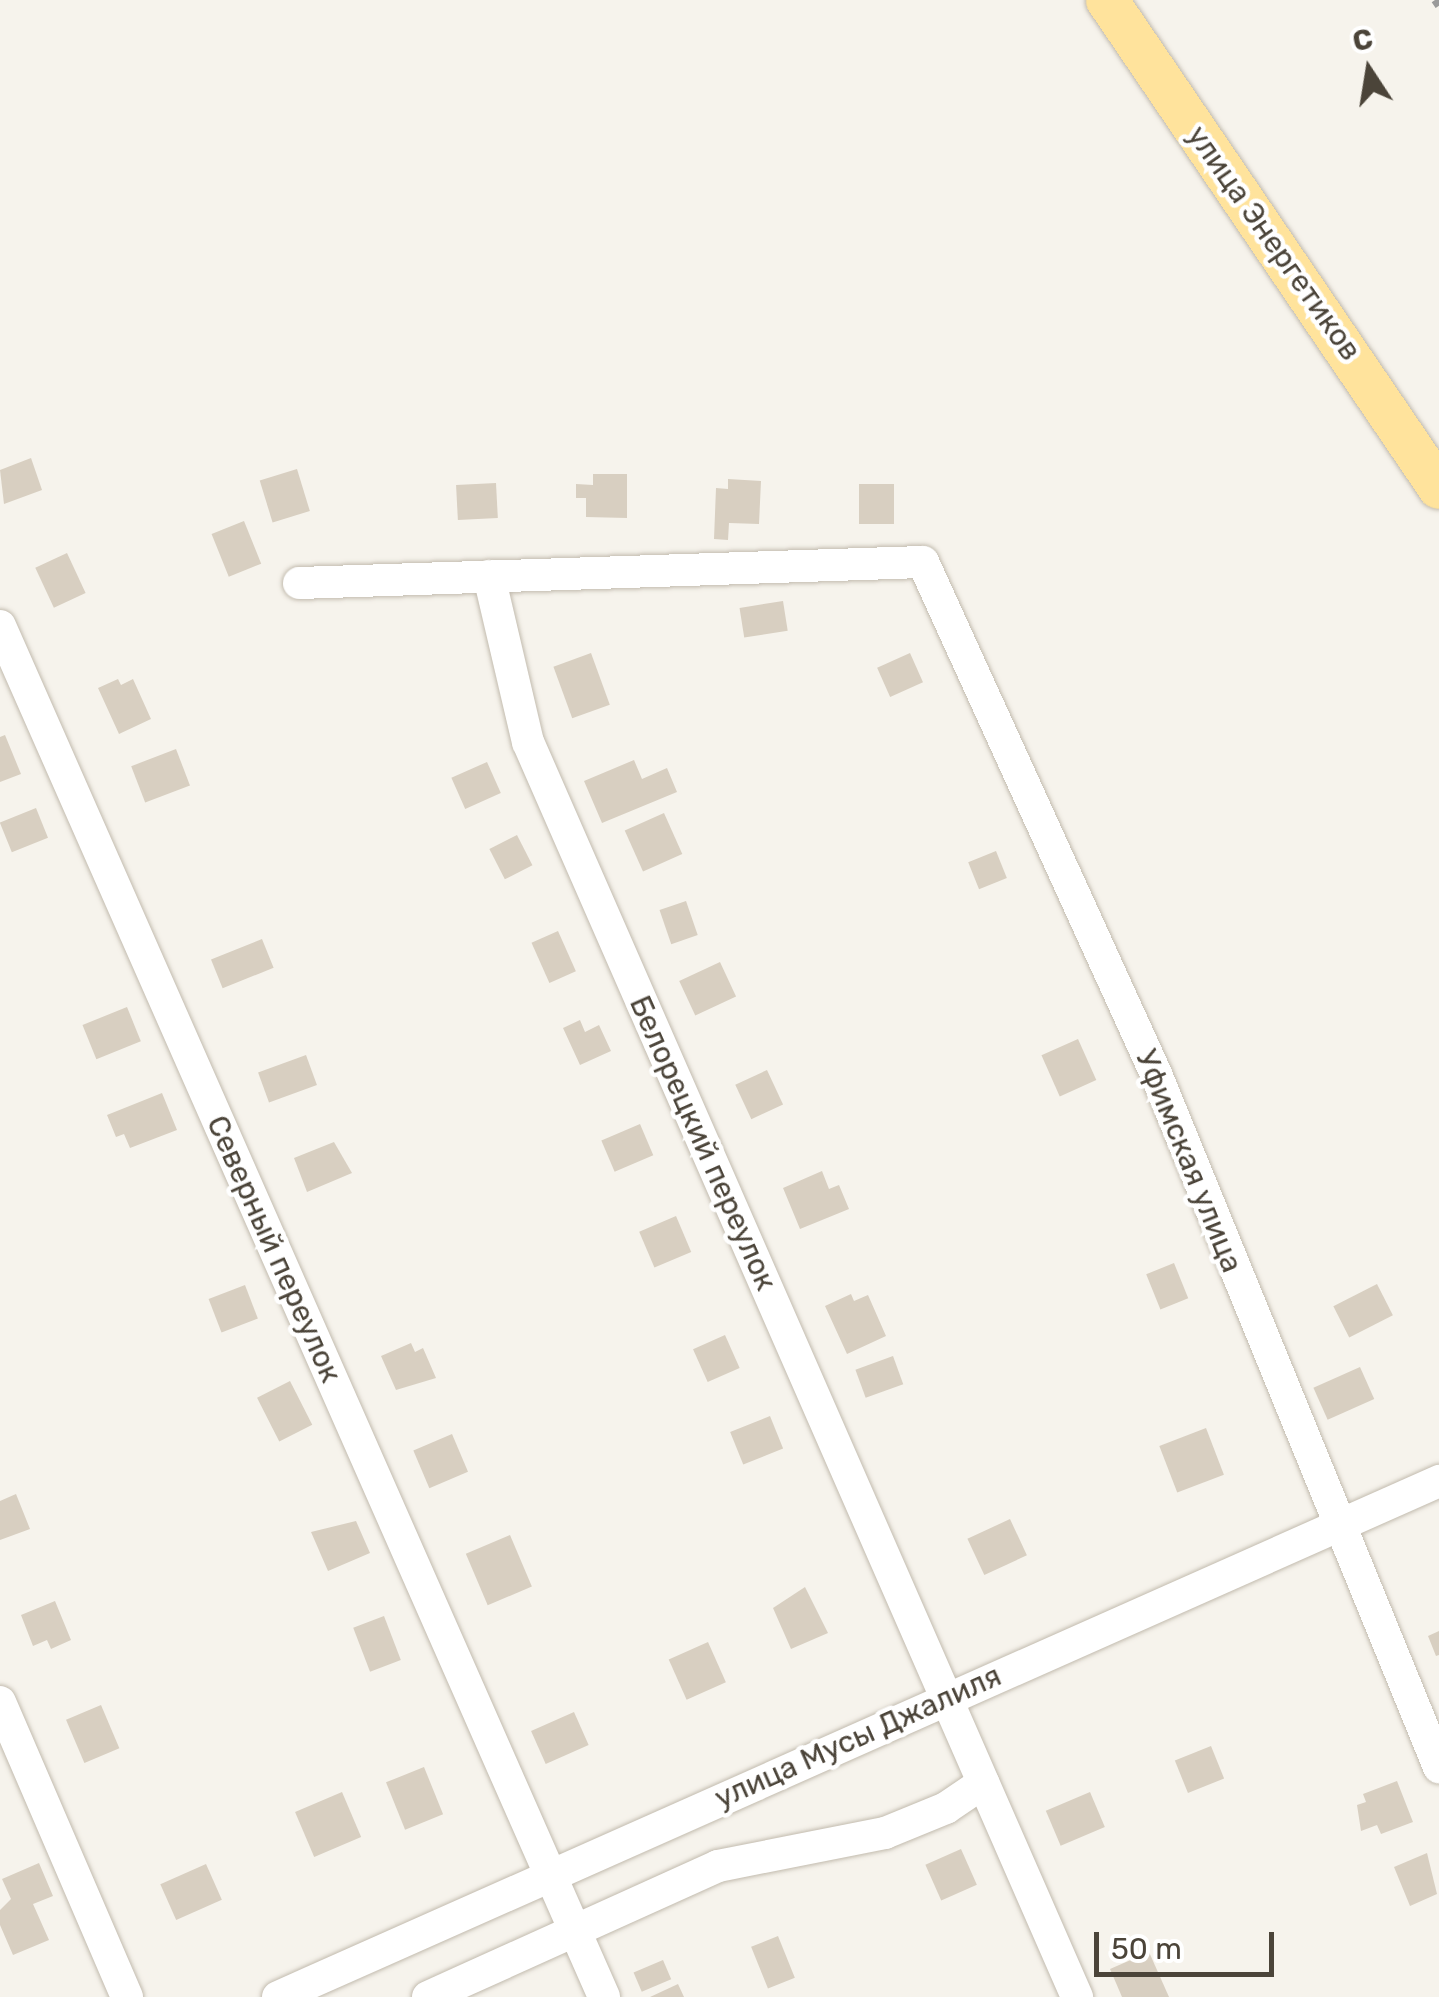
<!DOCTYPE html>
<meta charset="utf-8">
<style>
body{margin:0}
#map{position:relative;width:1439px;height:1997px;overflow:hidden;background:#f6f3ec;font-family:Rubik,sans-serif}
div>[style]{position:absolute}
.building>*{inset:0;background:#d8cfc1;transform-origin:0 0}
.roads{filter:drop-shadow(0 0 2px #c2bbae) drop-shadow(0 0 2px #c2bbae)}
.minor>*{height:32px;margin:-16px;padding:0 16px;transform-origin:16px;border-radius:16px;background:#fff}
.major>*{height:42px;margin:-21px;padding:0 21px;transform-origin:21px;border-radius:21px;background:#ffe39c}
.rail>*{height:8px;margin-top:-4px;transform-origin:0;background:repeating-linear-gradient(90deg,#9a9a9a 0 12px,transparent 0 24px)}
span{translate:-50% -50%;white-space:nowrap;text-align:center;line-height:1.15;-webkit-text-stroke:9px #fff;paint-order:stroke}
.street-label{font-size:30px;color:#4b4439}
.north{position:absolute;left:1319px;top:20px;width:100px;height:100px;-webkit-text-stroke:8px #fff;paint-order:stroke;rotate:348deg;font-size:28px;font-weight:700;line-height:40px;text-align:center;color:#4b4439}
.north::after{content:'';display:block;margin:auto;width:35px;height:45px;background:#4b4439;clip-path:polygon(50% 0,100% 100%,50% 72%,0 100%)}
.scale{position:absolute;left:1094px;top:1932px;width:180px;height:45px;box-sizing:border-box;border:5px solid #4b4439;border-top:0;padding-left:12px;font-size:30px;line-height:35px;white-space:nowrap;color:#4b4439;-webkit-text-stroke:8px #fff;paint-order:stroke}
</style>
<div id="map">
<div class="building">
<i style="clip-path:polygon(31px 458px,42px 490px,4px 504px,0 470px)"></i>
<i style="left:297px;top:469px;width:44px;height:39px;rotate:73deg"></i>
<i style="clip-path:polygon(593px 474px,627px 474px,627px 518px,586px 517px,586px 498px,576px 498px,576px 484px,593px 485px)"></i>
<i style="clip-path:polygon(728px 479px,761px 481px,759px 524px,729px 523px,728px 540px,714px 539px,716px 488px,728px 489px)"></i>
<i style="left:496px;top:483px;width:35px;height:40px;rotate:87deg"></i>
<i style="left:859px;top:484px;width:35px;height:40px"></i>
<i style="left:244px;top:521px;width:46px;height:35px;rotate:68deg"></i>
<i style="left:67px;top:553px;width:44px;height:35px;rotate:65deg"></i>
<i style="left:783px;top:601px;width:30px;height:44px;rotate:81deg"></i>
<i style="left:591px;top:653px;width:55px;height:40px;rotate:70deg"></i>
<i style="left:910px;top:653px;width:32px;height:36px;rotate:66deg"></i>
<i style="clip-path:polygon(118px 679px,121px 685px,133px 679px,151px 719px,119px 734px,98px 688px)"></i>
<i style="clip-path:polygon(5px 735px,21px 774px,0 782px,0 737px)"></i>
<i style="left:176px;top:749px;width:39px;height:48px;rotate:69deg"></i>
<i style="clip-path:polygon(634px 760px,642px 779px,667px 768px,677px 792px,602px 823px,584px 781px)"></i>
<i style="left:487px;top:762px;width:34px;height:39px;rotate:66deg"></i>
<i style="left:36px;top:808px;width:32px;height:39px;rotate:68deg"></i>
<i style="left:664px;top:813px;width:45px;height:43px;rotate:66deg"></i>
<i style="left:517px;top:835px;width:34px;height:31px;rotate:63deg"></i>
<i style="left:996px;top:851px;width:29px;height:30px;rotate:68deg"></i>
<i style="left:686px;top:901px;width:36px;height:28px;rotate:71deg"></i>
<i style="left:558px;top:931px;width:44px;height:29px;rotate:66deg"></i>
<i style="left:262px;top:939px;width:31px;height:55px;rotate:68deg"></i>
<i style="left:720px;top:962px;width:38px;height:45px;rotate:65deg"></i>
<i style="left:127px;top:1007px;width:37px;height:48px;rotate:68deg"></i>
<i style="clip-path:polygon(580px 1020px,585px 1032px,599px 1025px,611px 1051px,580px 1065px,563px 1028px)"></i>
<i style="left:1078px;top:1039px;width:45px;height:40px;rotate:66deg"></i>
<i style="left:306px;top:1055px;width:32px;height:51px;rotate:70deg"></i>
<i style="left:767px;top:1070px;width:38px;height:35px;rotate:65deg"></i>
<i style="clip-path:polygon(162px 1093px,177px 1130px,130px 1148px,124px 1134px,116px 1137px,107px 1115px)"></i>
<i style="left:640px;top:1124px;width:34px;height:42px;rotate:67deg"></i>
<i style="clip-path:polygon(334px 1142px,352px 1173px,307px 1192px,294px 1158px)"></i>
<i style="clip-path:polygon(822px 1171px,829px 1189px,839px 1185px,849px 1209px,800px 1229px,783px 1188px)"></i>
<i style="left:676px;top:1216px;width:39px;height:40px;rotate:67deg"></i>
<i style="left:1174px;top:1263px;width:38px;height:30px;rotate:68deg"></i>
<i style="left:1377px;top:1284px;width:35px;height:49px;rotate:63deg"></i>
<i style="left:245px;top:1285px;width:36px;height:39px;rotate:69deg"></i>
<i style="clip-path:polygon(851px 1294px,854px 1301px,868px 1295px,886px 1336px,847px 1354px,825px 1306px)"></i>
<i style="left:725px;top:1335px;width:36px;height:35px;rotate:66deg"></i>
<i style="clip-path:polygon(411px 1343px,415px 1352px,423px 1348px,436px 1378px,396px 1390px,381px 1356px)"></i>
<i style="left:893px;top:1356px;width:30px;height:40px;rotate:70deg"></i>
<i style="left:1360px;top:1367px;width:35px;height:51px;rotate:66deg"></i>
<i style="left:290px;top:1381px;width:49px;height:37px;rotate:63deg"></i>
<i style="left:770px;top:1416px;width:35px;height:43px;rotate:68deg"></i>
<i style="left:1206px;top:1428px;width:50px;height:50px;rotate:69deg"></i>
<i style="left:452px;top:1434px;width:41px;height:42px;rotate:67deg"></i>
<i style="clip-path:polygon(16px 1494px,30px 1529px,0 1540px,0 1501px)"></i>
<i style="left:1010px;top:1519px;width:40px;height:47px;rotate:65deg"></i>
<i style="clip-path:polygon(356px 1521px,370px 1553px,328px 1571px,311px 1532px)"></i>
<i style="left:510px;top:1535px;width:56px;height:48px;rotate:67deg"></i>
<i style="clip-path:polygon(805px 1587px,828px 1633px,791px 1649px,773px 1608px)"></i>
<i style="clip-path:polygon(55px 1601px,71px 1640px,51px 1649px,47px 1640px,33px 1646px,21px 1615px)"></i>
<i style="left:384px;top:1616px;width:47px;height:33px;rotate:69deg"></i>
<i style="clip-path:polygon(1439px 1631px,1439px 1655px,1436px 1656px,1428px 1636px)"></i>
<i style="left:708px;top:1642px;width:44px;height:43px;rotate:66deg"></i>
<i style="left:101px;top:1705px;width:47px;height:38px;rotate:67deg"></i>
<i style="left:574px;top:1712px;width:36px;height:47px;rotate:66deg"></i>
<i style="left:1211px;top:1746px;width:35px;height:39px;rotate:68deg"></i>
<i style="left:424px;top:1767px;width:51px;height:41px;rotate:68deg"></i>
<i style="clip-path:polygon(1397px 1781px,1413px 1822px,1381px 1834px,1377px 1825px,1361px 1831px,1357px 1805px,1366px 1802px,1363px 1794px)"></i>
<i style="left:342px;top:1792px;width:49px;height:51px;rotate:67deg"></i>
<i style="left:1090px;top:1792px;width:38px;height:48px;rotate:67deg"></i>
<i style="left:961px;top:1849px;width:39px;height:39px;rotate:66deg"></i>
<i style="clip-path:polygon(1427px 1853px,1437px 1894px,1410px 1906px,1394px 1867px)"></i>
<i style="clip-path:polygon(39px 1863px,53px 1896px,33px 1904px,49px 1940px,13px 1955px,0 1925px,0 1910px,11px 1899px,2px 1879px)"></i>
<i style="left:206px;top:1864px;width:39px;height:50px;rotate:66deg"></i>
<i style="left:778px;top:1936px;width:45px;height:29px;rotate:68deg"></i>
<i style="clip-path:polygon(1149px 1952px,1169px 1997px,1122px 1997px,1110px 1969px)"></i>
<i style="left:663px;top:1960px;width:21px;height:32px;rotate:67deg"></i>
<i style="clip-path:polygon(678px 1984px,684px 1997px,650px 1997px)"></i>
</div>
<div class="roads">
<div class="minor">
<i style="left:489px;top:576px;width:171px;rotate:76.8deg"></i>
<i style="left:528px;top:742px;width:1370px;rotate:66.37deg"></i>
<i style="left:299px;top:583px;width:624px;rotate:-1.93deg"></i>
<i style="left:923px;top:562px;width:563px;rotate:65.53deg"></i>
<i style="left:1156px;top:1074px;width:749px;rotate:67.79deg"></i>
<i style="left:0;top:626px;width:1498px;rotate:66.22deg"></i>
<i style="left:0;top:1702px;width:321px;rotate:66.7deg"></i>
<i style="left:278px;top:1997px;width:1271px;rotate:-23.96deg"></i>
<i style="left:428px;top:1997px;width:318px;rotate:-24.3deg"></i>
<i style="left:718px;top:1866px;width:170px;rotate:-11.2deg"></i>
<i style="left:885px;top:1833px;width:66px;rotate:-22.3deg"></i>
<i style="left:946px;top:1808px;width:45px;rotate:-34deg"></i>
</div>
<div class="major">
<i style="left:1107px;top:0;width:590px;rotate:55.77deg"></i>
</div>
</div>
<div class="rail">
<i style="left:1435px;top:0;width:7px;rotate:56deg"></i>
</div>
<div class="street-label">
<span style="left:1274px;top:243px;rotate:55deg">улица Энергетиков</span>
<span style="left:703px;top:1143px;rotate:66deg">Белорецкий переулок</span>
<span style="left:1189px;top:1161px;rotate:68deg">Уфимская улица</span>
<span style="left:274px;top:1249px;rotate:66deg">Северный переулок</span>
<span style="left:858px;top:1737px;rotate:-24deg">улица Мусы Джалиля</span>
</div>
<div class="north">С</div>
<div class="scale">50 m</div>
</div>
